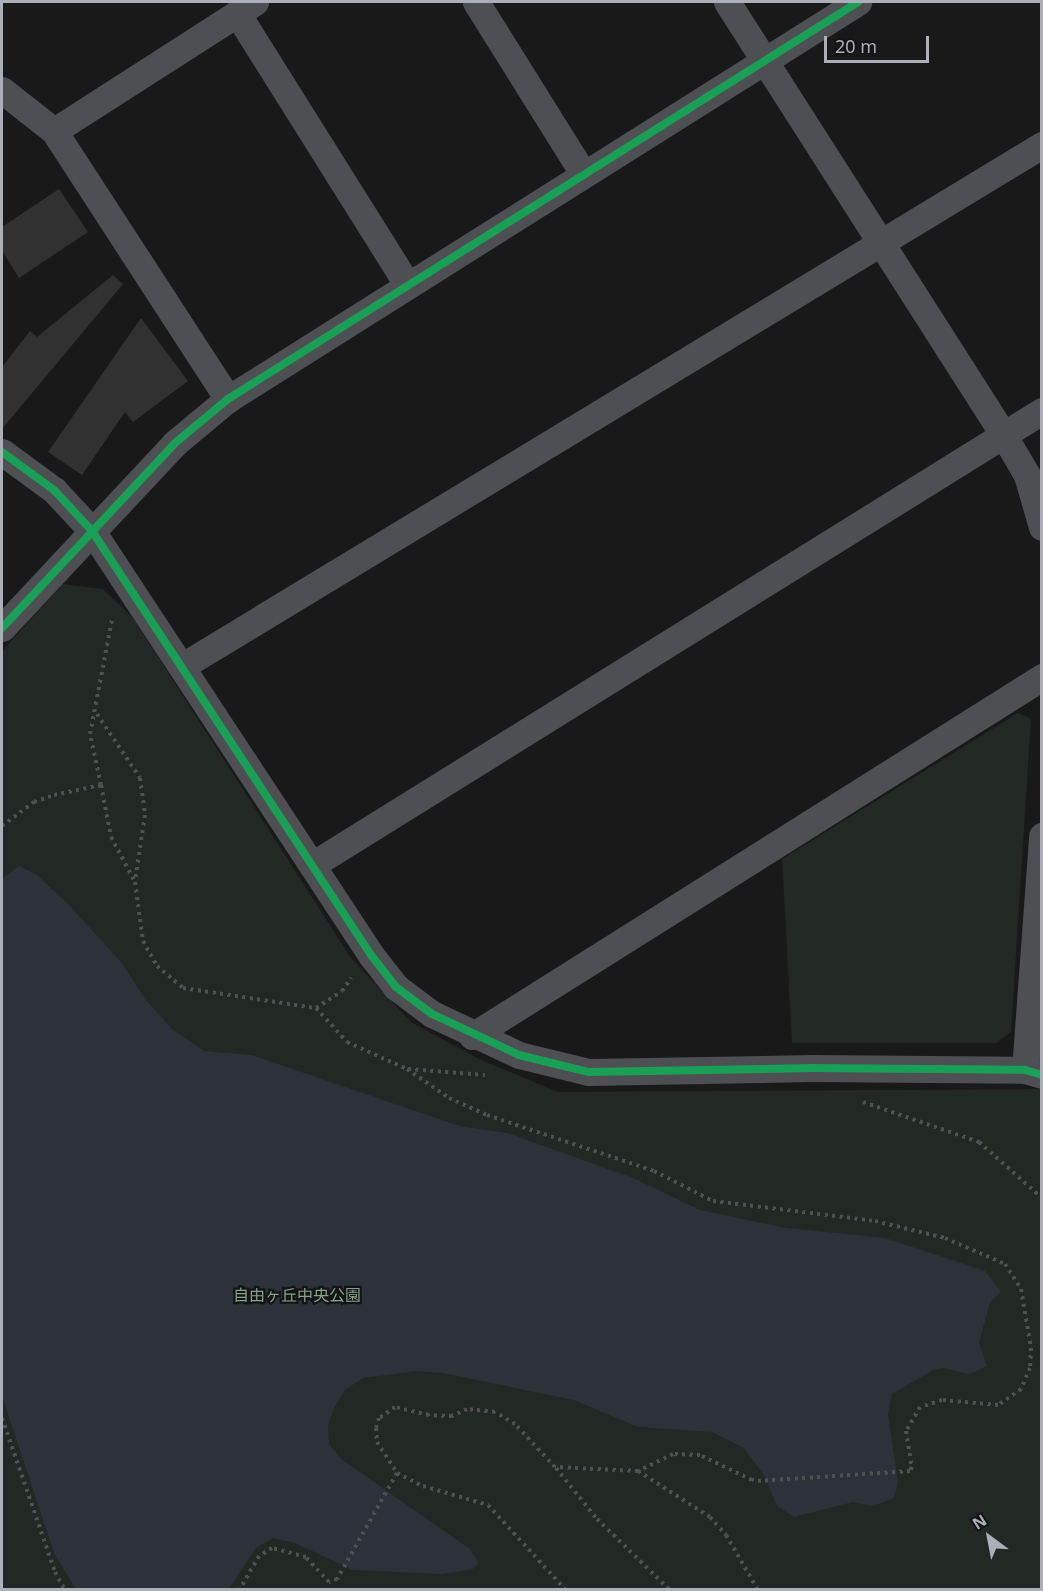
<!DOCTYPE html>
<meta charset="utf-8">
<style>
body{margin:0}
#map{position:relative;width:1043px;height:1591px;overflow:hidden;background:#191919;font-family:"Noto Sans","Noto Sans JP",sans-serif}
div>[style]{position:absolute}
.green>*{inset:0;background:#222823}
.water>*{inset:0;background:#2d323a}
.building>*{inset:0;background:#313132}
.path>*{height:4px;margin-top:-2px;transform-origin:0;background:repeating-linear-gradient(90deg,#4f5053 0 3px,transparent 0 7.5px)}
.street>*{height:27px;margin:-13.5px;padding:0 13.5px;transform-origin:13.5px;border-radius:13.5px;background:#4e4f52}
.cycleway>*{height:8px;margin:-4px;padding:0 4px;transform-origin:4px;border-radius:4px;background:#1a9f57}
span{translate:-50% -50%;white-space:nowrap;text-align:center;line-height:1.15;-webkit-text-stroke:4.5px #141315;paint-order:stroke}
.park-label{font-size:16px;color:#85a28b}
.frame{position:absolute;inset:0;border:3px solid #acaeb9;pointer-events:none}
.north{position:absolute;left:959px;top:1507px;width:60px;height:60px;-webkit-text-stroke:4px #141315;paint-order:stroke;rotate:328deg;font-size:16px;font-weight:700;line-height:24px;text-align:center;color:#acaeb9}
.north::after{content:'';display:block;margin:auto;width:21px;height:27px;background:#acaeb9;clip-path:polygon(50% 0,100% 100%,50% 72%,0 100%)}
.scale{position:absolute;left:824px;top:36px;width:105px;height:27px;box-sizing:border-box;border:3px solid #acaeb9;border-top:0;padding-left:8px;font-size:18px;line-height:21px;white-space:nowrap;color:#acaeb9;-webkit-text-stroke:4px #141315;paint-order:stroke}
</style>
<div id="map">
<div class="green">
<i style="clip-path:polygon(63px 584px,103px 589px,133px 618px,351px 958px,411px 1022px,479px 1059px,558px 1092px,1041px 1089px,1041px 1589px,2px 1589px,2px 651px)"></i>
<i style="clip-path:polygon(1018px 713px,1031px 719px,1011px 1032px,996px 1043px,792px 1043px,782px 859px)"></i>
</div>
<div class="water">
<i style="clip-path:polygon(19px 866px,37px 875px,68px 904px,121px 962px,145px 999px,172px 1029px,204px 1051px,252px 1055px,459px 1126px,507px 1133px,633px 1178px,700px 1210px,786px 1228px,885px 1238px,985px 1271px,1001px 1292px,990px 1302px,979px 1343px,987px 1366px,969px 1374px,944px 1368px,933px 1370px,892px 1394px,888px 1414px,898px 1483px,894px 1498px,873px 1506px,853px 1502px,794px 1517px,777px 1506px,764px 1475px,744px 1448px,712px 1432px,638px 1427px,574px 1400px,443px 1373px,417px 1371px,363px 1378px,345px 1390px,334px 1408px,328px 1425px,329px 1444px,341px 1459px,470px 1549px,478px 1562px,473px 1569px,442px 1574px,353px 1570px,295px 1543px,273px 1538px,256px 1548px,229px 1589px,76px 1589px,55px 1555px,2px 1396px,2px 879px)"></i>
</div>
<div class="building">
<i style="clip-path:polygon(59px 189px,88px 232px,19px 278px,2px 251px,2px 227px)"></i>
<i style="clip-path:polygon(113px 275px,123px 284px,2px 429px,2px 367px,30px 331px,37px 337px)"></i>
<i style="clip-path:polygon(141px 318px,188px 381px,133px 422px,125px 412px,82px 475px,48px 452px)"></i>
</div>
<div class="path">
<i style="left:97px;top:714px;width:77px;rotate:56.1deg"></i>
<i style="left:140px;top:778px;width:37px;rotate:82deg"></i>
<i style="left:145px;top:815px;width:67px;rotate:98.6deg"></i>
<i style="left:101px;top:785px;width:52px;rotate:-102.2deg"></i>
<i style="left:90px;top:734px;width:116px;rotate:-79.1deg"></i>
<i style="left:2px;top:826px;width:40px;rotate:-37deg"></i>
<i style="left:34px;top:802px;width:21px;rotate:-19deg"></i>
<i style="left:54px;top:795px;width:48px;rotate:-12deg"></i>
<i style="left:101px;top:785px;width:53px;rotate:79.1deg"></i>
<i style="left:111px;top:837px;width:51px;rotate:61.9deg"></i>
<i style="left:135px;top:882px;width:60px;rotate:82.3deg"></i>
<i style="left:143px;top:941px;width:29px;rotate:61deg"></i>
<i style="left:157px;top:966px;width:34px;rotate:40deg"></i>
<i style="left:183px;top:988px;width:134px;rotate:8.6deg"></i>
<i style="left:316px;top:1008px;width:46px;rotate:47.6deg"></i>
<i style="left:347px;top:1042px;width:66px;rotate:24.2deg"></i>
<i style="left:407px;top:1069px;width:51px;rotate:34.6deg"></i>
<i style="left:449px;top:1098px;width:42px;rotate:24.1deg"></i>
<i style="left:487px;top:1115px;width:176px;rotate:18.5deg"></i>
<i style="left:654px;top:1171px;width:66px;rotate:27deg"></i>
<i style="left:713px;top:1201px;width:163px;rotate:7deg"></i>
<i style="left:875px;top:1221px;width:72px;rotate:13.7deg"></i>
<i style="left:945px;top:1238px;width:65px;rotate:23.4deg"></i>
<i style="left:1005px;top:1264px;width:30px;rotate:57deg"></i>
<i style="left:1021px;top:1289px;width:60px;rotate:80.4deg"></i>
<i style="left:1031px;top:1348px;width:20px;rotate:93deg"></i>
<i style="left:1030px;top:1368px;width:23px;rotate:113deg"></i>
<i style="left:1021px;top:1389px;width:28px;rotate:145deg"></i>
<i style="left:998px;top:1405px;width:56px;rotate:-174.9deg"></i>
<i style="left:942px;top:1400px;width:23px;rotate:162deg"></i>
<i style="left:920px;top:1407px;width:28px;rotate:120deg"></i>
<i style="left:906px;top:1431px;width:36px;rotate:81deg"></i>
<i style="left:912px;top:1467px;width:4px;rotate:117deg"></i>
<i style="left:910px;top:1471px;width:149px;rotate:176.2deg"></i>
<i style="left:761px;top:1481px;width:9px;rotate:-174deg"></i>
<i style="left:752px;top:1480px;width:58px;rotate:-154.3deg"></i>
<i style="left:700px;top:1455px;width:27px;rotate:-178deg"></i>
<i style="left:673px;top:1454px;width:39px;rotate:154deg"></i>
<i style="left:638px;top:1471px;width:83px;rotate:-177.2deg"></i>
<i style="left:555px;top:1467px;width:59px;rotate:-132.9deg"></i>
<i style="left:515px;top:1424px;width:23px;rotate:-149deg"></i>
<i style="left:495px;top:1412px;width:28px;rotate:-174deg"></i>
<i style="left:467px;top:1409px;width:17px;rotate:155deg"></i>
<i style="left:452px;top:1416px;width:23px;rotate:-178deg"></i>
<i style="left:429px;top:1415px;width:35px;rotate:-167deg"></i>
<i style="left:395px;top:1407px;width:19px;rotate:145deg"></i>
<i style="left:379px;top:1418px;width:10px;rotate:107deg"></i>
<i style="left:376px;top:1428px;width:14px;rotate:86deg"></i>
<i style="left:377px;top:1442px;width:37px;rotate:57deg"></i>
<i style="left:397px;top:1473px;width:122px;rotate:119.5deg"></i>
<i style="left:337px;top:1579px;width:9px;rotate:159deg"></i>
<i style="left:329px;top:1582px;width:34px;rotate:-133deg"></i>
<i style="left:306px;top:1557px;width:35px;rotate:-165deg"></i>
<i style="left:272px;top:1548px;width:15px;rotate:148deg"></i>
<i style="left:259px;top:1556px;width:39px;rotate:120deg"></i>
<i style="left:316px;top:1008px;width:31px;rotate:-33deg"></i>
<i style="left:342px;top:991px;width:16px;rotate:-55deg"></i>
<i style="left:408px;top:1069px;width:77px;rotate:4.5deg"></i>
<i style="left:863px;top:1102px;width:123px;rotate:19deg"></i>
<i style="left:979px;top:1142px;width:84px;rotate:41.6deg"></i>
<i style="left:2px;top:1418px;width:163px;rotate:71deg"></i>
<i style="left:55px;top:1572px;width:21px;rotate:61deg"></i>
<i style="left:556px;top:1468px;width:65px;rotate:51.2deg"></i>
<i style="left:597px;top:1519px;width:102px;rotate:44.2deg"></i>
<i style="left:638px;top:1471px;width:85px;rotate:32.6deg"></i>
<i style="left:710px;top:1517px;width:24px;rotate:48deg"></i>
<i style="left:726px;top:1535px;width:64px;rotate:59.8deg"></i>
<i style="left:397px;top:1473px;width:29px;rotate:27deg"></i>
<i style="left:423px;top:1486px;width:68px;rotate:16.3deg"></i>
<i style="left:488px;top:1505px;width:115px;rotate:47.5deg"></i>
</div>
<div class="street">
<i style="left:476px;top:2px;width:202px;rotate:58deg"></i>
<i style="left:727px;top:2px;width:513px;rotate:57.43deg"></i>
<i style="left:1003px;top:434px;width:48px;rotate:59.7deg"></i>
<i style="left:1027px;top:475px;width:54px;rotate:73.9deg"></i>
<i style="left:237px;top:13px;width:320px;rotate:57.9deg"></i>
<i style="left:2px;top:90px;width:66px;rotate:38.3deg"></i>
<i style="left:54px;top:131px;width:320px;rotate:57deg"></i>
<i style="left:54px;top:131px;width:239px;rotate:-32.7deg"></i>
<i style="left:2px;top:452px;width:64px;rotate:36.2deg"></i>
<i style="left:54px;top:490px;width:56px;rotate:47.2deg"></i>
<i style="left:92px;top:531px;width:508px;rotate:56.65deg"></i>
<i style="left:371px;top:955px;width:41px;rotate:52deg"></i>
<i style="left:396px;top:987px;width:45px;rotate:36.9deg"></i>
<i style="left:432px;top:1014px;width:96px;rotate:25.2deg"></i>
<i style="left:519px;top:1055px;width:72px;rotate:13.7deg"></i>
<i style="left:589px;top:1072px;width:224px;rotate:-1deg"></i>
<i style="left:813px;top:1068px;width:212px;rotate:0.5deg"></i>
<i style="left:1025px;top:1070px;width:18px;rotate:16deg"></i>
<i style="left:2px;top:628px;width:253px;rotate:-46.9deg"></i>
<i style="left:175px;top:443px;width:69px;rotate:-39.7deg"></i>
<i style="left:228px;top:399px;width:745px;rotate:-32.22deg"></i>
<i style="left:184px;top:665px;width:1003px;rotate:-31.22deg"></i>
<i style="left:312px;top:865px;width:860px;rotate:-31.88deg"></i>
<i style="left:472px;top:1036px;width:674px;rotate:-32.2deg"></i>
<i style="left:1025px;top:1070px;width:235px;rotate:-85.8deg"></i>
</div>
<div class="cycleway">
<i style="left:2px;top:452px;width:64px;rotate:36.2deg"></i>
<i style="left:54px;top:490px;width:56px;rotate:47.2deg"></i>
<i style="left:92px;top:531px;width:508px;rotate:56.65deg"></i>
<i style="left:371px;top:955px;width:41px;rotate:52deg"></i>
<i style="left:396px;top:987px;width:45px;rotate:36.9deg"></i>
<i style="left:432px;top:1014px;width:96px;rotate:25.2deg"></i>
<i style="left:519px;top:1055px;width:72px;rotate:13.7deg"></i>
<i style="left:589px;top:1072px;width:224px;rotate:-1deg"></i>
<i style="left:813px;top:1068px;width:212px;rotate:0.5deg"></i>
<i style="left:1025px;top:1070px;width:18px;rotate:16deg"></i>
<i style="left:2px;top:628px;width:253px;rotate:-46.9deg"></i>
<i style="left:175px;top:443px;width:69px;rotate:-39.7deg"></i>
<i style="left:228px;top:399px;width:745px;rotate:-32.22deg"></i>
</div>
<div class="park-label">
<span style="left:297px;top:1295px">自由ヶ丘中央公園</span>
</div>
<div class="frame"></div>
<div class="north">N</div>
<div class="scale">20 m</div>
</div>
